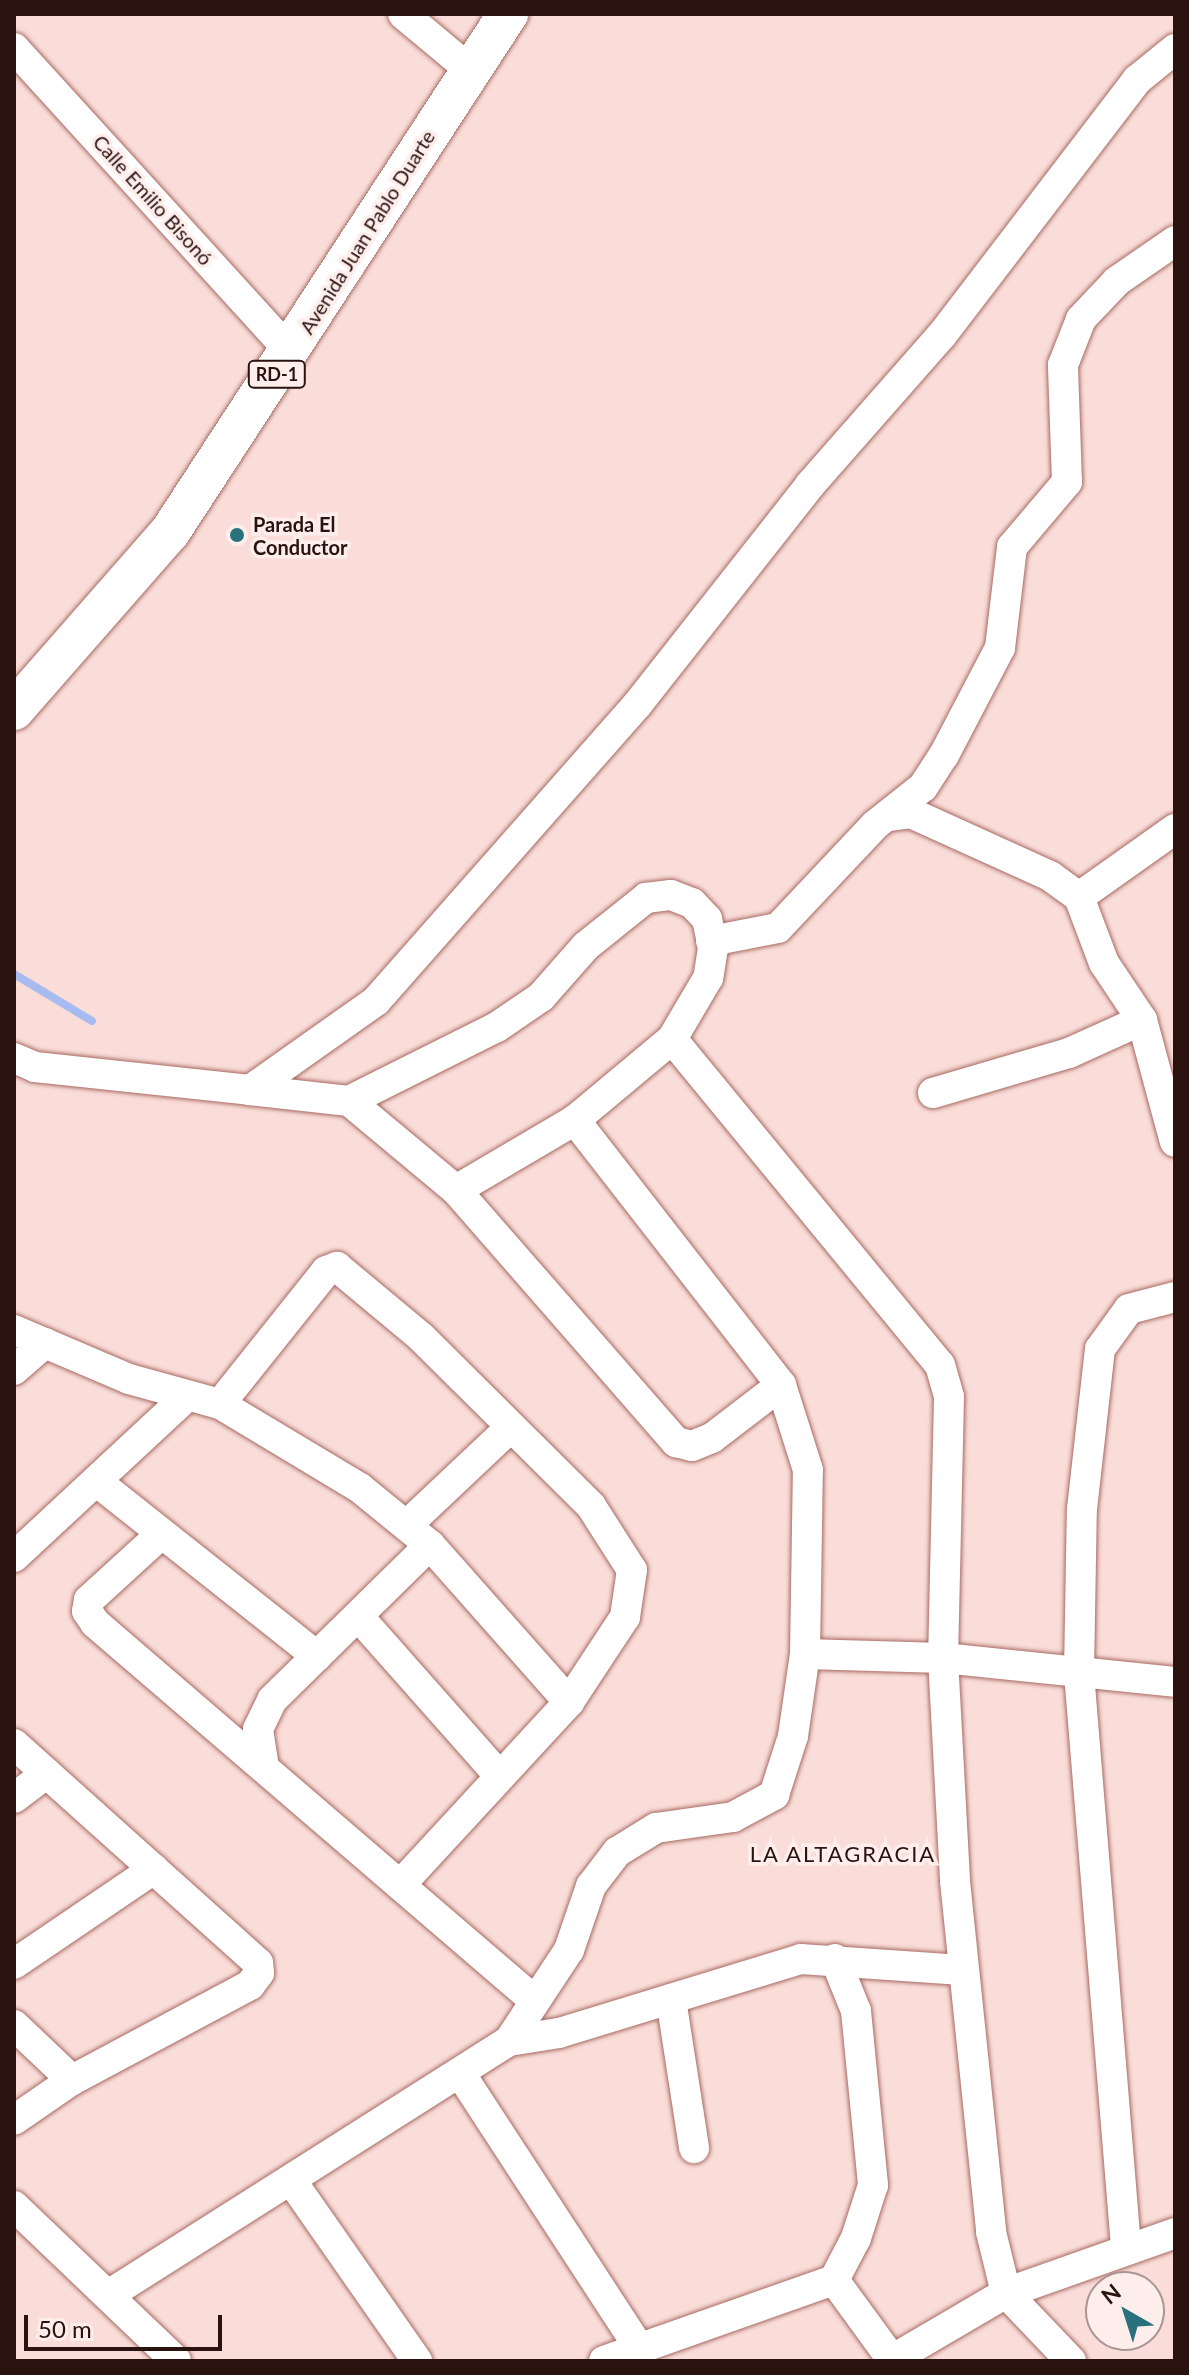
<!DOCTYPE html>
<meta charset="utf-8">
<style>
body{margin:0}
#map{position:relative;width:1189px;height:2375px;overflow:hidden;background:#faddd9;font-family:Lato,sans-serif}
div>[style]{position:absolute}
.stream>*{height:8px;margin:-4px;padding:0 4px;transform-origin:4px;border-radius:4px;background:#a7bbf1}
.roads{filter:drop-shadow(0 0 2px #a86a62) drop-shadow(0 0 2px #a86a62)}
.minor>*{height:30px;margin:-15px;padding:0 15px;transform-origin:15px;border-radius:15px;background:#fff}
.major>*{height:40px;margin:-20px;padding:0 20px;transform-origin:20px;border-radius:20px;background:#fff}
.dots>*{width:22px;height:22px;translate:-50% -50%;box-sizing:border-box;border:4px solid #fdeeec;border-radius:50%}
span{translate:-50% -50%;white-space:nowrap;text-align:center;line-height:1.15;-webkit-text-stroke:7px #fdeeec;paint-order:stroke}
.shield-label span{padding:2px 6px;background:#fdeeec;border:2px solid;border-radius:6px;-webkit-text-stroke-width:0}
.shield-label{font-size:18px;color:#2a120f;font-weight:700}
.street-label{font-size:20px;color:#2a120f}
.poi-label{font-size:20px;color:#2a120f;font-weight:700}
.left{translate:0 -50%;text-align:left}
.neighbourhood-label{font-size:22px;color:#2a120f;letter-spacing:2px}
.frame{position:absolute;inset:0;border:16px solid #2a120f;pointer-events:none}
.north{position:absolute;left:1085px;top:2271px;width:80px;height:80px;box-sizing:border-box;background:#fdeeec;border:2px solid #a99694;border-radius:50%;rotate:321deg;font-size:22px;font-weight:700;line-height:32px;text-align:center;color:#2a120f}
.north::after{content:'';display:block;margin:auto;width:28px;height:36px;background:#29717c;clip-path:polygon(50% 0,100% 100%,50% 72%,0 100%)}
.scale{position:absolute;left:24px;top:2315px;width:198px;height:36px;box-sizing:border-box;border:4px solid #2a120f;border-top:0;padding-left:10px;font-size:24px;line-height:28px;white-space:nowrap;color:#2a120f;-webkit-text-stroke:6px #fdeeec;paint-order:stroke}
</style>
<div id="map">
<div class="stream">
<i style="left:14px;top:974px;width:91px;rotate:31.1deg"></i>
</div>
<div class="roads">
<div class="minor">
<i style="left:403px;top:14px;width:86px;rotate:39.8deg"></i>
<i style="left:14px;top:48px;width:411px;rotate:47.7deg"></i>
<i style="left:888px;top:816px;width:23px;rotate:-7deg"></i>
<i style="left:911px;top:813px;width:153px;rotate:24.4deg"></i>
<i style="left:1050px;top:876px;width:36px;rotate:36deg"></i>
<i style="left:1079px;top:897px;width:71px;rotate:69.3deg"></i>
<i style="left:1104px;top:963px;width:69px;rotate:56.3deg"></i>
<i style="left:1142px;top:1020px;width:126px;rotate:74.9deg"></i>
<i style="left:1079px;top:897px;width:118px;rotate:-35.3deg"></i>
<i style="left:711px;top:941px;width:68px;rotate:-11deg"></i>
<i style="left:778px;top:928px;width:141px;rotate:-46.7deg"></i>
<i style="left:875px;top:825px;width:61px;rotate:-38.4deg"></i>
<i style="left:923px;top:787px;width:38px;rotate:-57deg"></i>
<i style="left:944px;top:755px;width:121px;rotate:-62.4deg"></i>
<i style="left:1000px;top:648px;width:102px;rotate:-83.2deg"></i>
<i style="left:1012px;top:547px;width:85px;rotate:-49.8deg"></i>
<i style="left:1067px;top:482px;width:117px;rotate:-92deg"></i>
<i style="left:1063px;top:365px;width:49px;rotate:-68.6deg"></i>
<i style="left:1081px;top:319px;width:52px;rotate:-46.5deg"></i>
<i style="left:1117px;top:281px;width:70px;rotate:-34.6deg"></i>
<i style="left:14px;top:1058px;width:23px;rotate:23deg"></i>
<i style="left:35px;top:1067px;width:216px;rotate:6.1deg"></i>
<i style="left:250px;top:1090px;width:154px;rotate:-35.2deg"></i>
<i style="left:376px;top:1001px;width:395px;rotate:-48.6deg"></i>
<i style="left:637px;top:705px;width:280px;rotate:-51.8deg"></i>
<i style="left:810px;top:485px;width:200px;rotate:-48.7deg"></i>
<i style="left:942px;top:335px;width:321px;rotate:-52.6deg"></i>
<i style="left:1137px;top:80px;width:49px;rotate:-39.2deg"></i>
<i style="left:933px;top:1093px;width:142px;rotate:-16.4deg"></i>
<i style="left:1069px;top:1053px;width:80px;rotate:-24.3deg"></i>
<i style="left:349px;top:1101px;width:165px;rotate:-26.6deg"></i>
<i style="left:497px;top:1027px;width:53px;rotate:-34.3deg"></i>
<i style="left:541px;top:997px;width:68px;rotate:-48.6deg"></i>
<i style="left:586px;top:946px;width:77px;rotate:-38.7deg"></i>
<i style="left:646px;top:898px;width:25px;rotate:-7deg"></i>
<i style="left:671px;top:895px;width:22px;rotate:21deg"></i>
<i style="left:692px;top:903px;width:22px;rotate:47deg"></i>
<i style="left:707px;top:919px;width:30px;rotate:78deg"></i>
<i style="left:713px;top:948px;width:30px;rotate:99deg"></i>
<i style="left:708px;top:978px;width:71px;rotate:120.5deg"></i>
<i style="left:575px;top:1120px;width:126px;rotate:-39.9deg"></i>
<i style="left:672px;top:1039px;width:422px;rotate:50.6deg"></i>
<i style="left:940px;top:1365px;width:33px;rotate:74deg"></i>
<i style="left:949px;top:1397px;width:261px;rotate:91.3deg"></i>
<i style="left:943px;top:1658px;width:223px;rotate:86.9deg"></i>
<i style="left:955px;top:1881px;width:353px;rotate:84.1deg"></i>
<i style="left:991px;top:2232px;width:63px;rotate:76.2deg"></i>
<i style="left:1006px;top:2293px;width:94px;rotate:46.3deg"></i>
<i style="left:456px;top:1190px;width:335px;rotate:48.9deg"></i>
<i style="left:676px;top:1442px;width:16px;rotate:14deg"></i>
<i style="left:692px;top:1446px;width:22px;rotate:-22deg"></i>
<i style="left:712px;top:1438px;width:87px;rotate:-37.5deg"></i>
<i style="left:14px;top:1330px;width:125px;rotate:23.1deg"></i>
<i style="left:129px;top:1379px;width:94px;rotate:15.4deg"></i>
<i style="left:220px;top:1404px;width:163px;rotate:31deg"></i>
<i style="left:360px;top:1488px;width:90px;rotate:39.2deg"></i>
<i style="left:430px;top:1545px;width:210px;rotate:48.5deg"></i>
<i style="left:14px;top:1370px;width:41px;rotate:-41.1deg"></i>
<i style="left:220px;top:1404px;width:170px;rotate:-51.4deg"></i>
<i style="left:326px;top:1271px;width:12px;rotate:-20deg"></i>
<i style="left:337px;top:1267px;width:109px;rotate:39.8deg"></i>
<i style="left:421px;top:1337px;width:240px;rotate:44.8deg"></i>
<i style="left:591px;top:1506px;width:76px;rotate:57.4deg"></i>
<i style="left:632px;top:1570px;width:48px;rotate:98.5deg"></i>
<i style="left:625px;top:1617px;width:102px;rotate:123.4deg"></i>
<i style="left:569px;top:1702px;width:249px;rotate:132.7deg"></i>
<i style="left:96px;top:1481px;width:282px;rotate:38.4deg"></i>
<i style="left:407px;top:1525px;width:143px;rotate:-43.3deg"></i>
<i style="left:159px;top:1536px;width:95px;rotate:137.6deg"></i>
<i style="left:89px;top:1600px;width:11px;rotate:100deg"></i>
<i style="left:87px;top:1611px;width:14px;rotate:56deg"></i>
<i style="left:95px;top:1623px;width:580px;rotate:40.67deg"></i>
<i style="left:14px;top:1557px;width:236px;rotate:-42.9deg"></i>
<i style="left:358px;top:1616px;width:211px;rotate:48.5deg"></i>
<i style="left:805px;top:1654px;width:138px;rotate:1.7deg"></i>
<i style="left:943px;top:1658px;width:233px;rotate:5.9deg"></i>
<i style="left:14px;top:1744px;width:328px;rotate:41.9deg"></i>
<i style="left:258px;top:1963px;width:10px;rotate:84deg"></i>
<i style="left:259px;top:1973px;width:15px;rotate:127deg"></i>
<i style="left:250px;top:1985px;width:202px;rotate:151.9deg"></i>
<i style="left:72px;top:2080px;width:70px;rotate:145.4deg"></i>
<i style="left:263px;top:1761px;width:32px;rotate:-99deg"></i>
<i style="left:258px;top:1729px;width:32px;rotate:-64deg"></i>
<i style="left:272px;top:1700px;width:221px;rotate:-44.5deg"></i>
<i style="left:14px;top:1798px;width:41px;rotate:-37.1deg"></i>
<i style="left:835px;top:1959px;width:56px;rotate:68deg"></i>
<i style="left:856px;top:2011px;width:175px;rotate:84.4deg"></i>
<i style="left:873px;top:2185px;width:56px;rotate:107.8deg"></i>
<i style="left:856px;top:2238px;width:47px;rotate:117.6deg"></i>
<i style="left:834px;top:2280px;width:100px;rotate:53.9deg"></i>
<i style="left:14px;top:1964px;width:169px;rotate:-34.2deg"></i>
<i style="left:671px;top:1999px;width:151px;rotate:81.2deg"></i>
<i style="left:14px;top:2025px;width:80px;rotate:43.5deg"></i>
<i style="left:509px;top:2041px;width:51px;rotate:-9.1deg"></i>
<i style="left:559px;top:2033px;width:253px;rotate:-17deg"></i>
<i style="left:801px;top:1959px;width:161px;rotate:3.9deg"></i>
<i style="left:460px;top:2073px;width:328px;rotate:56.9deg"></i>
<i style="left:293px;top:2183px;width:217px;rotate:55.1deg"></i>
<i style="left:14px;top:2206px;width:224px;rotate:43.7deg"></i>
<i style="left:1126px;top:2247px;width:576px;rotate:-94.68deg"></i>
<i style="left:1079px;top:1673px;width:164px;rotate:-89deg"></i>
<i style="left:1082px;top:1509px;width:161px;rotate:-83.6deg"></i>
<i style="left:1100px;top:1349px;width:49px;rotate:-54.1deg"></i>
<i style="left:1129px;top:1309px;width:48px;rotate:-14.6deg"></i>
<i style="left:110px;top:2294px;width:472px;rotate:-32.4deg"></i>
<i style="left:509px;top:2041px;width:109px;rotate:-56.6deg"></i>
<i style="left:569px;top:1950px;width:68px;rotate:-71deg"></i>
<i style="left:591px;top:1886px;width:43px;rotate:-52.6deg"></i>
<i style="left:617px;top:1852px;width:46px;rotate:-31.6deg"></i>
<i style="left:656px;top:1828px;width:78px;rotate:-8.1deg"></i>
<i style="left:733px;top:1817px;width:47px;rotate:-28.2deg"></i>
<i style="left:774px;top:1795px;width:62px;rotate:-72.1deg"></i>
<i style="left:793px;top:1736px;width:83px;rotate:-81.7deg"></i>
<i style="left:805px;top:1654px;width:184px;rotate:-89.1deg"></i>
<i style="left:808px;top:1470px;width:89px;rotate:-107.6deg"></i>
<i style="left:781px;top:1385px;width:336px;rotate:-127.9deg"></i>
<i style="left:575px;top:1120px;width:138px;rotate:149.5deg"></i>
<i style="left:456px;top:1190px;width:139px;rotate:-140.2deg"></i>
<i style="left:349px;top:1101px;width:100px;rotate:-173.7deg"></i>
<i style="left:604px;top:2361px;width:244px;rotate:-19.4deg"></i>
<i style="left:890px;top:2361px;width:134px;rotate:-30.4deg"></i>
<i style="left:1006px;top:2293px;width:179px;rotate:-19.5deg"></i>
</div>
<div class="major">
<i style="left:14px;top:710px;width:237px;rotate:-48.8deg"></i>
<i style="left:170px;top:532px;width:619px;rotate:-56.88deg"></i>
</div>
</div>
<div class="dots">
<i style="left:237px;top:535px;background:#29717c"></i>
</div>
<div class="shield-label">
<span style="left:277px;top:374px">RD-1</span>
</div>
<div class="street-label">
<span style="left:153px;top:200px;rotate:48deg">Calle Emilio Bisonó</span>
<span style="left:367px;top:232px;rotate:-58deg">Avenida Juan Pablo Duarte</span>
</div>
<div class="poi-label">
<span class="left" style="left:253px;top:536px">Parada El<br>Conductor</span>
</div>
<div class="neighbourhood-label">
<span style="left:843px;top:1854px">LA ALTAGRACIA</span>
</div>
<div class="frame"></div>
<div class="north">N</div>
<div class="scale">50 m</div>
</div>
